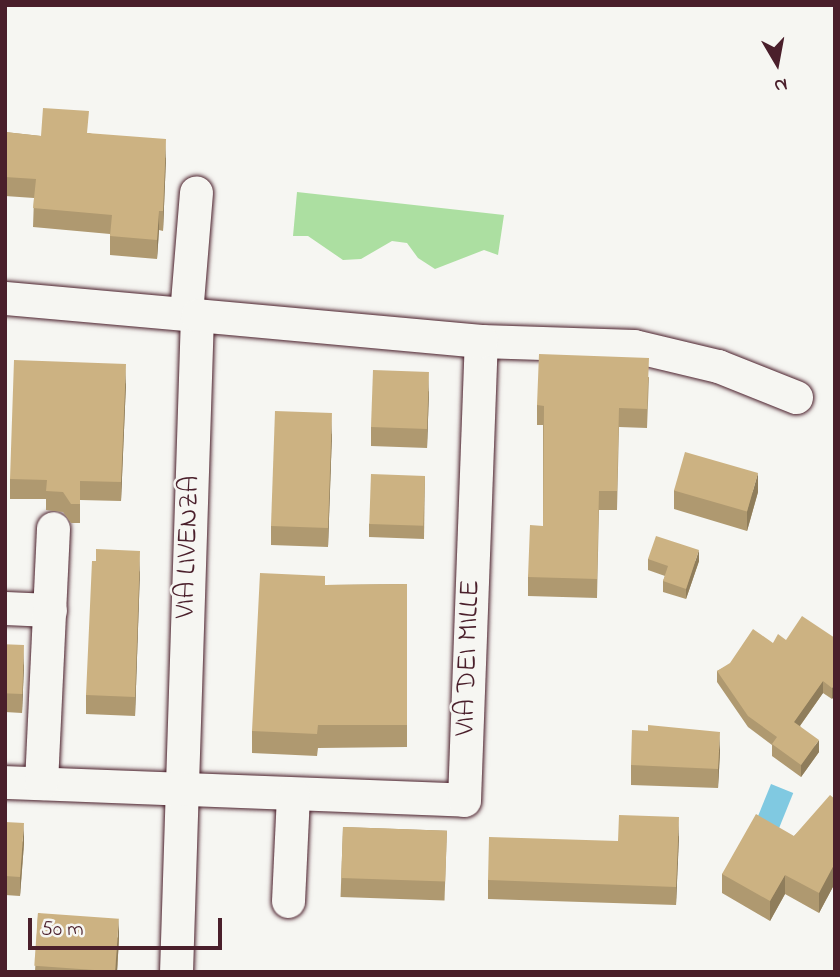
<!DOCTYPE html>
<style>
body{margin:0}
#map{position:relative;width:840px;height:977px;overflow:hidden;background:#f6f6f2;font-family:"Indie Flower",sans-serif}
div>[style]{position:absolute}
.green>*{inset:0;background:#acdfa1}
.water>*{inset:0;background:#80c9e1;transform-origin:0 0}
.roads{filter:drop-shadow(0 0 2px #4a1f2b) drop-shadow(0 0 2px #4a1f2b)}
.minor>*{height:33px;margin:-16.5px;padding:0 16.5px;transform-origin:16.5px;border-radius:16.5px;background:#f6f6f2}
.wall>*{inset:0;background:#af9970;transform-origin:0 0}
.shaded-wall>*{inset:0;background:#8f7d5b}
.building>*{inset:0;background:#ccb282;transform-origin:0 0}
span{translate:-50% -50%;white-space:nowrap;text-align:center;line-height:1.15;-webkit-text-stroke:5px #f6f6f2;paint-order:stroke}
.street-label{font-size:28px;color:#4a1f2b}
.frame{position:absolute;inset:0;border:7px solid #4a1f2b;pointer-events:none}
.north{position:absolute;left:742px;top:28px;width:70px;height:70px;-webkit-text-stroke:5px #f6f6f2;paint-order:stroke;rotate:170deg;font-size:19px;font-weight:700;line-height:28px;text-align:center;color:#4a1f2b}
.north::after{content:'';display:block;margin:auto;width:24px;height:32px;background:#4a1f2b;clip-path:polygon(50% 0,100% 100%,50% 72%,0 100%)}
.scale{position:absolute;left:28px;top:918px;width:194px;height:32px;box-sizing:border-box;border:4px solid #4a1f2b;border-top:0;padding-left:9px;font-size:21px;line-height:24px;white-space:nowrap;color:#4a1f2b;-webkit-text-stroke:5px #f6f6f2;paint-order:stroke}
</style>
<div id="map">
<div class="green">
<i style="clip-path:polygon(297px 192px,504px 215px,498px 255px,484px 250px,435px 269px,418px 258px,407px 243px,392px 241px,361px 259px,343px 260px,308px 236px,293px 236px)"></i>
</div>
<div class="water">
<i style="left:771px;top:784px;width:24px;height:48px;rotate:22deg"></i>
</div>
<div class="roads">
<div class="minor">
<i style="left:5px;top:298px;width:193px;rotate:5.1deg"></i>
<i style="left:197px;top:315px;width:657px;rotate:91.83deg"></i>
<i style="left:186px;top:314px;width:122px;rotate:-85.3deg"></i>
<i style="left:481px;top:341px;width:153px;rotate:1.9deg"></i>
<i style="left:634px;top:346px;width:86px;rotate:13.4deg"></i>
<i style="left:718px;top:366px;width:84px;rotate:21.7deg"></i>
<i style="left:5px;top:608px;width:45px;rotate:2.5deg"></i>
<i style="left:5px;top:782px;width:459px;rotate:2.2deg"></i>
<i style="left:464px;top:800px;width:459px;rotate:-87.9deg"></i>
<i style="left:481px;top:341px;width:285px;rotate:-174.8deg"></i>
<i style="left:41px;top:783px;width:255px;rotate:-87.3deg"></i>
<i style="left:288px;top:901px;width:107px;rotate:-87.3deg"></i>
</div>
</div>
<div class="wall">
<i style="clip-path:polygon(5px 132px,41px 136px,89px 133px,166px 158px,163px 231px,159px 230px,157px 259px,110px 255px,110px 234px,33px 227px,34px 198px,5px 196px)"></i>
<i style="clip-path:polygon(649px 377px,647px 428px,619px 427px,617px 510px,599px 510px,597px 598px,528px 596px,528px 577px,543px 526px,543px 425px,537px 425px,537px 405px)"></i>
<i style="clip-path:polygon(126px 383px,121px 501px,80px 500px,80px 523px,71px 523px,63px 512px,46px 510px,46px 499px,10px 499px,10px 479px)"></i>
<i style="clip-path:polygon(429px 391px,427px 448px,371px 446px,371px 427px)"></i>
<i style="clip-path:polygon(332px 433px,328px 547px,271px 545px,271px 526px)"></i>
<i style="clip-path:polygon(425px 476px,424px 539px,369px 537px,369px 524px)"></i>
<i style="clip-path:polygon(674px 490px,758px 492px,747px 531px,674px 509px)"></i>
<i style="clip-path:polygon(648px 559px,699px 561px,686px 599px,663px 592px,663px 581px,665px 576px,648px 570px)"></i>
<i style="clip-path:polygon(140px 570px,135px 716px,86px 714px,86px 695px)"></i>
<i style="clip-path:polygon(407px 584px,407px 747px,318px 748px,317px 756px,252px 753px,252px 731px,325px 585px)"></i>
<i style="clip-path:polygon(835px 638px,832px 699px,823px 693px,800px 726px,819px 752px,801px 777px,772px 756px,772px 745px,748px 727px,717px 682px,717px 671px,773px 643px,786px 640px)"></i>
<i style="clip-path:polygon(5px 646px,24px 665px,22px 713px,5px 712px)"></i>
<i style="clip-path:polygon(720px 752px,718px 788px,631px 785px,631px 765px)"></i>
<i style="clip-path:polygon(835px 799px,835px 883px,819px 913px,785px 894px,770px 921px,722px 893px,722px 874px,794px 836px)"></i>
<i style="clip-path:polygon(5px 822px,24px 843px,20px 896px,5px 895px)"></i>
<i style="left:343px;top:827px;width:104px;height:70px;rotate:2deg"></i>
<i style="clip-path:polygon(679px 836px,676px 905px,488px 899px,488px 880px,618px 841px)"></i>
<i style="clip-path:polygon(38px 913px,119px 938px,117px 972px,35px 972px)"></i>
</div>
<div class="shaded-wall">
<i style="clip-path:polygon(166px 139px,166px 158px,163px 231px,163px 211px)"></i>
<i style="clip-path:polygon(159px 211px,159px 230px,157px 259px,157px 240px)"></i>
<i style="clip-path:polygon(126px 364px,126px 383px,121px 501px,121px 482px)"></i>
<i style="clip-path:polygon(429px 372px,429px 391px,427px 448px,427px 429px)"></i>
<i style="clip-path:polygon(332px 413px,332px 433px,328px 547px,328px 528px)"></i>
<i style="clip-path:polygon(758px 473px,758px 492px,747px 531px,747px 511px)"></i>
<i style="clip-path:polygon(699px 550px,699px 561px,686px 599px,686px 589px)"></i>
<i style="clip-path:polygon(140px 551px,140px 570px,135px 716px,135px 697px)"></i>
<i style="clip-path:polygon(24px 645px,24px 665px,22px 713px,22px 694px)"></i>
<i style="clip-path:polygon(823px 681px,823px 693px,794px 734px,794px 722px)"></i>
<i style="clip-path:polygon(835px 684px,835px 696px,832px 699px,832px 688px)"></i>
<i style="clip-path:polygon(720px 732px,720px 752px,718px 788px,718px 769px)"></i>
<i style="clip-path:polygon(819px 740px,819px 752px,801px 777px,801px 765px)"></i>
<i style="clip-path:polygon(679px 817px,679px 836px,676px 905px,676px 887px)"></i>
<i style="clip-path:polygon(24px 823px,24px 843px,20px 896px,20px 877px)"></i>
<i style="clip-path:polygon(835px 845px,835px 883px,819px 913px,819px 893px)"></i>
<i style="clip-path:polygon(785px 875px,785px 894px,770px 921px,770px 901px)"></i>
<i style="clip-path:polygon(119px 918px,119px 938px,117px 972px,115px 972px)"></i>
</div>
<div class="building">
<i style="clip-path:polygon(43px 108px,89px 111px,87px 133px,166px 139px,163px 211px,159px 211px,157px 240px,110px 236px,112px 215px,33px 208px,36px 179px,5px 177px,5px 132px,41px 136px)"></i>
<i style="clip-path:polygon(539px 354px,649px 358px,647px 409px,619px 408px,617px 491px,599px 491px,597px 579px,528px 577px,530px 525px,543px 526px,544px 406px,537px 405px)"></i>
<i style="clip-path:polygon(14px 360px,126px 364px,121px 482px,80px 481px,80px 504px,71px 504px,63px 492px,46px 491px,47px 480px,10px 479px)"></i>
<i style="left:373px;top:370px;width:56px;height:57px;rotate:2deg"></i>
<i style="left:275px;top:411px;width:57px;height:115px;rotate:2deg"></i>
<i style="left:685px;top:452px;width:76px;height:40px;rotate:16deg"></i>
<i style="left:371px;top:474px;width:54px;height:50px;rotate:2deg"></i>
<i style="clip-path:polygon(656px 536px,699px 550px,686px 589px,663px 581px,668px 566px,648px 559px)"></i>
<i style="clip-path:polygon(96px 549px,140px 551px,135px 697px,86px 695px,92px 561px,96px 561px)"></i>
<i style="clip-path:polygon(260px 573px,325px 576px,325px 585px,407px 584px,407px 725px,318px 725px,317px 734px,252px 731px)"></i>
<i style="clip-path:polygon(802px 616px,835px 638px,835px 684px,832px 688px,823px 681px,794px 722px,819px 740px,801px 765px,772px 744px,777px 737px,748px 716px,717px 671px,730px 663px,753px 629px,773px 643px,778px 634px,786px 640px)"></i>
<i style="left:24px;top:645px;width:49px;height:19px;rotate:92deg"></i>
<i style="clip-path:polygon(648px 725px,720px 732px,718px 769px,631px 765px,632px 730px,648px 731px)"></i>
<i style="clip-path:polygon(830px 795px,835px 799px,835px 863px,819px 893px,785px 875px,770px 901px,722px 874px,756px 814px,794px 836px)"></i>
<i style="clip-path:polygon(619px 815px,679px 817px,676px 887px,488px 880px,489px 837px,618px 841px)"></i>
<i style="clip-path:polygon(5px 822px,24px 823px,20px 877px,5px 876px)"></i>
<i style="left:343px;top:827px;width:104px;height:51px;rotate:2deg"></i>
<i style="left:38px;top:913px;width:81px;height:53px;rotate:4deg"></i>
</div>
<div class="street-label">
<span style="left:189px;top:547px;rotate:-88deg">VIA LIVENZA</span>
<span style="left:469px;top:658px;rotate:-88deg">VIA DEI MILLE</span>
</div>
<div class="frame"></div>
<div class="north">N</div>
<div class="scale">50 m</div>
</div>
